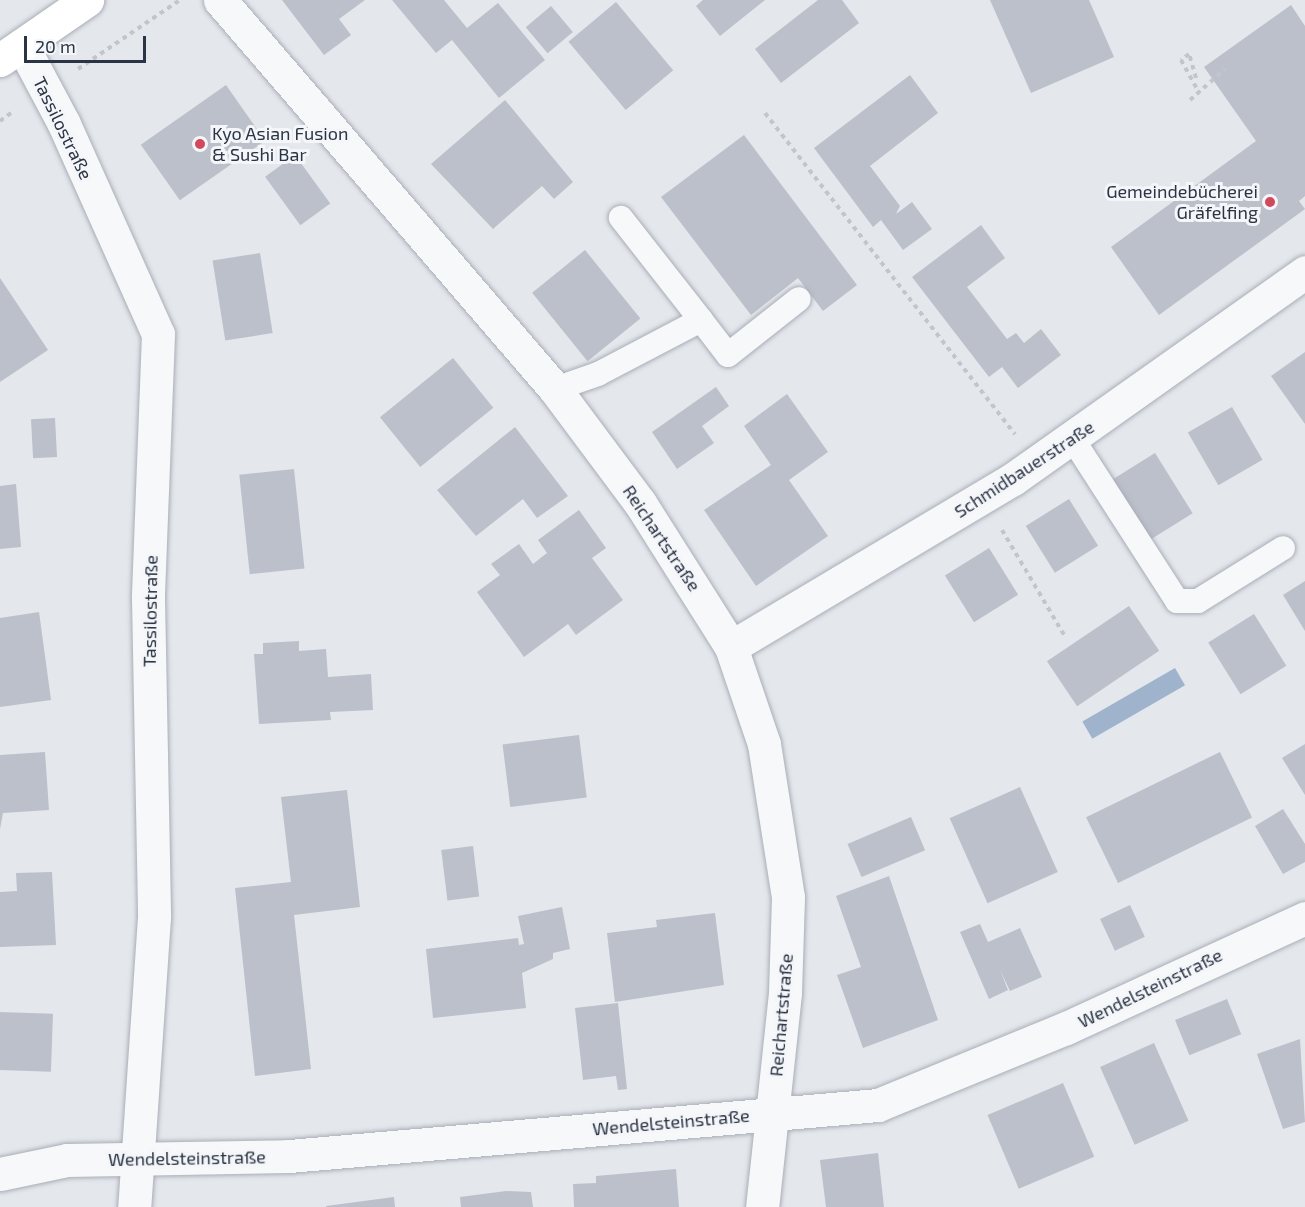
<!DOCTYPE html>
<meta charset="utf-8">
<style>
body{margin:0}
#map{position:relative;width:1305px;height:1207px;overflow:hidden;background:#e4e7ec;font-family:"Exo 2",sans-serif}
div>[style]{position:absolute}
.water>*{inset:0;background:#9fb4cc;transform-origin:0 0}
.building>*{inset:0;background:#bbc0ca;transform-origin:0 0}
.path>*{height:4px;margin-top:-2px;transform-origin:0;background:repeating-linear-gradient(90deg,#c2c5cb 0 4.5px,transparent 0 9px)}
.roads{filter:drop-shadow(0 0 2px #a9aeb7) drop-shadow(0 0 2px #a9aeb7)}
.lane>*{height:24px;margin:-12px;padding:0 12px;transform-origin:12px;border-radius:12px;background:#f7f8fa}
.street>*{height:33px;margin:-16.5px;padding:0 16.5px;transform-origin:16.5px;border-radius:16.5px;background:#f7f8fa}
.secondary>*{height:33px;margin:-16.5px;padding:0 16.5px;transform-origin:16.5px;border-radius:16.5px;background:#fff}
.dots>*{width:16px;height:16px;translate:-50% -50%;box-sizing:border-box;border:3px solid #f4f6f9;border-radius:50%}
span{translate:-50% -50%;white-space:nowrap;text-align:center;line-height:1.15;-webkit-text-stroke:6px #f4f6f9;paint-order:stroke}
.street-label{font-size:18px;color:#2b3445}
.poi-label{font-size:18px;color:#2b3445}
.left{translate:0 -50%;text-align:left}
.right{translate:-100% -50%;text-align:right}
.scale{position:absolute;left:24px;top:36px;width:122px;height:27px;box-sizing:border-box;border:3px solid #2b3445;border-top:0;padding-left:8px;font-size:18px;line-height:21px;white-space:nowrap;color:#2b3445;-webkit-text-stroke:4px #f4f6f9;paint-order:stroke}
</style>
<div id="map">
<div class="water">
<i style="left:1175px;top:668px;width:20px;height:107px;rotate:60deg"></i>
</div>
<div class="building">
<i style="clip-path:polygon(282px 0,365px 0,339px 19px,351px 35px,324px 55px)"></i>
<i style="clip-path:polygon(392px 0,444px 0,467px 28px,498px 3px,545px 60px,499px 98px,452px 40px,436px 53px)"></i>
<i style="clip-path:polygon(703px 0,765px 0,720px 36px,696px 6px)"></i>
<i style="clip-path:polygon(818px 0,842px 0,859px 23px,781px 83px,755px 49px)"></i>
<i style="clip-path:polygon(990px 0,1089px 0,1114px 57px,1031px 93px)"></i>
<i style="left:616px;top:2px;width:89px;height:62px;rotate:50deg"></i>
<i style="clip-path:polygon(1291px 5px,1305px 26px,1305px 196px,1299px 201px,1305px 209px,1159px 315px,1111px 247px,1256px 141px,1204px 67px)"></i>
<i style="left:551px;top:6px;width:34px;height:33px;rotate:50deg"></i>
<i style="clip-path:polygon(910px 75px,938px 113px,870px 166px,900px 206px,896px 214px,912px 202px,932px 229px,903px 250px,881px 220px,873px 227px,814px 148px)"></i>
<i style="left:226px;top:85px;width:68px;height:104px;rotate:55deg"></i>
<i style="clip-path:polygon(505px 100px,573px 182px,554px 199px,542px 186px,493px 229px,431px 164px)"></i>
<i style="clip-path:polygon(744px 135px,857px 285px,823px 311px,798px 278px,751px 315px,661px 197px)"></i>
<i style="left:295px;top:155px;width:60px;height:37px;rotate:54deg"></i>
<i style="clip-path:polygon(981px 225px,1005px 258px,967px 287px,1007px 339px,1016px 333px,1024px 343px,1041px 329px,1061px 355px,1018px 388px,1002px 367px,989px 377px,912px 277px)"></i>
<i style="left:585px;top:250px;width:88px;height:68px;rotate:51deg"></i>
<i style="left:260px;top:253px;width:81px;height:48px;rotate:81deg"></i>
<i style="clip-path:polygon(0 278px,48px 350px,0 382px)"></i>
<i style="clip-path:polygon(1305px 352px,1305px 424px,1271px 376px)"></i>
<i style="left:453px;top:358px;width:64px;height:94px;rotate:51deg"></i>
<i style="clip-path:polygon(716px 387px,729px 406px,702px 426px,714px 443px,677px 469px,652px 432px)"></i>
<i style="clip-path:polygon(787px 394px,828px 452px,789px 480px,828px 536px,756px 586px,704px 510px,771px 465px,744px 426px)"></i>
<i style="left:1232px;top:407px;width:61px;height:51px;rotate:60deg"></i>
<i style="left:55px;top:418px;width:39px;height:24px;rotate:87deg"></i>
<i style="clip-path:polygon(515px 427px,568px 496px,537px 518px,523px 499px,476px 536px,437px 490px)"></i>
<i style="left:1155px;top:453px;width:71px;height:51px;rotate:58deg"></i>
<i style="left:294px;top:469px;width:100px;height:55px;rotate:84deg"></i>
<i style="clip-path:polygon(16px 484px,21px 547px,0 549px,0 486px)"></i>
<i style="left:1069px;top:499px;width:55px;height:51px;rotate:58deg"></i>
<i style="clip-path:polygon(579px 510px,606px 548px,592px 558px,623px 600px,576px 635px,568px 624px,524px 657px,477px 592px,500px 575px,491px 564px,519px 544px,533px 564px,547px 553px,538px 540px)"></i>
<i style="left:989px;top:548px;width:55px;height:52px;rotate:58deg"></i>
<i style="clip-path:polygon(1305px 581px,1305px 631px,1283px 595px)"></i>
<i style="left:1129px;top:606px;width:54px;height:99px;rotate:56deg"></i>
<i style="clip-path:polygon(39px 612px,51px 700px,0 707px,0 618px)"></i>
<i style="left:1254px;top:614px;width:61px;height:54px;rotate:58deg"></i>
<i style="clip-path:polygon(299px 641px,299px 651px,326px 649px,328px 677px,371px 674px,373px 710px,330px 712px,331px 720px,259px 724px,254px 654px,263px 654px,263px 643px)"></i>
<i style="left:579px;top:735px;width:63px;height:77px;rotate:83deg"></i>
<i style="clip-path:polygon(1305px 744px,1305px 795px,1282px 758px)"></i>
<i style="clip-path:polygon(45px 752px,49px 810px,3px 813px,0 829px,0 755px)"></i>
<i style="left:1220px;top:752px;width:73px;height:149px;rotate:64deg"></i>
<i style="left:1020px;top:787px;width:93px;height:77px;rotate:66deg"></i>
<i style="clip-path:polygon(347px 790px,360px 907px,294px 915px,311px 1069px,255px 1076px,235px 888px,291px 882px,281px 797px)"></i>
<i style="clip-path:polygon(1283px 809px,1305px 844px,1305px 862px,1283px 874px,1255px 826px)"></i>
<i style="left:911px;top:817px;width:36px;height:69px;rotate:67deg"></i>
<i style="left:473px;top:846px;width:51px;height:32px;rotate:83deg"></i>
<i style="clip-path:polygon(52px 872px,56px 945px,0 947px,0 892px,17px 891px,16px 873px)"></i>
<i style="clip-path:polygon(889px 876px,938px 1020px,863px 1048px,837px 975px,861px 967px,836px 896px)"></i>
<i style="left:1130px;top:905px;width:35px;height:33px;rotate:65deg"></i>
<i style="clip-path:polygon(562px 907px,570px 949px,553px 953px,553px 959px,522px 973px,526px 1008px,433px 1018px,426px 949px,518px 938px,519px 945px,524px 944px,518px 916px)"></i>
<i style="clip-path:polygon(715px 913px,724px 985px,615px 1002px,607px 933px,657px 927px,656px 920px)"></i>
<i style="clip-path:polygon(980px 924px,988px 942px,1020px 928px,1042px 977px,1010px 991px,1000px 970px,1008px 990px,989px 999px,960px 932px)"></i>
<i style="left:1227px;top:999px;width:38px;height:56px;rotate:68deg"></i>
<i style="clip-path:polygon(618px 1003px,627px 1089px,618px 1090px,616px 1076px,583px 1080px,575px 1008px)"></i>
<i style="left:0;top:1012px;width:53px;height:58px;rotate:2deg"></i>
<i style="clip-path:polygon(1300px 1039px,1305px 1122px,1283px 1129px,1257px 1054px)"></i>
<i style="left:1154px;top:1043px;width:85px;height:59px;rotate:66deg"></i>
<i style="left:1063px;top:1083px;width:80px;height:82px;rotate:67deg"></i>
<i style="clip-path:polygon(878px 1153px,884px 1207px,826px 1207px,820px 1160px)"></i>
<i style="clip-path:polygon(676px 1169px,679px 1207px,574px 1207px,573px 1184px,596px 1183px,596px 1176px)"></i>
<i style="clip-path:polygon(506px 1191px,531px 1192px,533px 1207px,461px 1207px,460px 1197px)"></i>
<i style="clip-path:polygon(394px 1197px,395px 1207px,326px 1207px,326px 1206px)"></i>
</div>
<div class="path">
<i style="left:78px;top:69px;width:123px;rotate:-34.1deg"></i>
<i style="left:1196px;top:78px;width:25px;rotate:-106deg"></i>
<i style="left:1189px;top:54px;width:10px;rotate:143deg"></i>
<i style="left:1181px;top:60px;width:33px;rotate:61deg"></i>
<i style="left:1190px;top:100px;width:47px;rotate:-41.5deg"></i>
<i style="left:765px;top:113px;width:407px;rotate:52.1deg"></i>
<i style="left:0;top:121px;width:17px;rotate:-36deg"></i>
<i style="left:1002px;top:530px;width:122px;rotate:59.4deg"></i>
</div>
<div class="roads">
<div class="lane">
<i style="left:701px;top:320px;width:44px;rotate:52.4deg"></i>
<i style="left:728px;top:355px;width:90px;rotate:-38.3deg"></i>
<i style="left:555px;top:389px;width:46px;rotate:-19.2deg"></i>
<i style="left:598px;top:374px;width:116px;rotate:-27.7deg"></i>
<i style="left:701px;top:320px;width:130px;rotate:-128.1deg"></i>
<i style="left:1072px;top:438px;width:194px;rotate:57.2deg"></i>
<i style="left:1177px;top:601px;width:21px"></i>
<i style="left:1198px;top:601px;width:100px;rotate:-31.9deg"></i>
</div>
<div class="street">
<i style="left:220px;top:0;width:513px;rotate:49.27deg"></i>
<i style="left:555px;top:389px;width:142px;rotate:53.3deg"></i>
<i style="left:640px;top:503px;width:170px;rotate:57.7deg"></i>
<i style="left:731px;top:647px;width:102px;rotate:71.2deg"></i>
<i style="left:764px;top:744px;width:155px;rotate:81.1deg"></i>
<i style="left:788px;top:897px;width:96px;rotate:91.8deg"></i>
<i style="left:785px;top:993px;width:215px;rotate:96.1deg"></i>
<i style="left:22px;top:45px;width:89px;rotate:62deg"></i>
<i style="left:64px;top:124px;width:230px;rotate:65.9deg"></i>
<i style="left:158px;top:334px;width:264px;rotate:92.2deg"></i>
<i style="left:148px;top:598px;width:319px;rotate:88.9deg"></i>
<i style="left:154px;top:917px;width:291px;rotate:93.9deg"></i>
<i style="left:731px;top:647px;width:328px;rotate:-30.8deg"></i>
<i style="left:1013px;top:479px;width:358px;rotate:-35.3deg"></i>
<i style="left:0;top:1174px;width:68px;rotate:-11.8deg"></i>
<i style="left:67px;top:1160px;width:222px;rotate:-1deg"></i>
<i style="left:289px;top:1156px;width:591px;rotate:-4.95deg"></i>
<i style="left:878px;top:1105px;width:203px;rotate:-22.3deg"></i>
<i style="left:1066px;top:1028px;width:263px;rotate:-24.7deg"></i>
</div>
<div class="secondary">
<i style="left:0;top:60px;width:106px;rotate:-34.6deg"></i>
</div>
</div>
<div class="dots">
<i style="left:200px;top:144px;background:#d1495b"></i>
<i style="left:1270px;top:202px;background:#d1495b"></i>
</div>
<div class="street-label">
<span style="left:63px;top:128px;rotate:64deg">Tassilostraße</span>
<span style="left:1024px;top:469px;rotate:-33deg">Schmidbauerstraße</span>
<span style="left:662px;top:538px;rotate:56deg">Reichartstraße</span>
<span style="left:150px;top:611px;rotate:-89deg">Tassilostraße</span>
<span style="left:1150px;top:988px;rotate:-26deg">Wendelsteinstraße</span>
<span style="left:781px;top:1015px;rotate:-85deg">Reichartstraße</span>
<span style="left:671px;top:1122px;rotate:-5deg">Wendelsteinstraße</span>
<span style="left:187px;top:1158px;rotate:-1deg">Wendelsteinstraße</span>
</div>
<div class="poi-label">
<span class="left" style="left:212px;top:144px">Kyo Asian Fusion<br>&amp; Sushi Bar</span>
<span class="right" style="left:1258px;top:202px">Gemeindebücherei<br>Gräfelfing</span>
</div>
<div class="scale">20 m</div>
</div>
